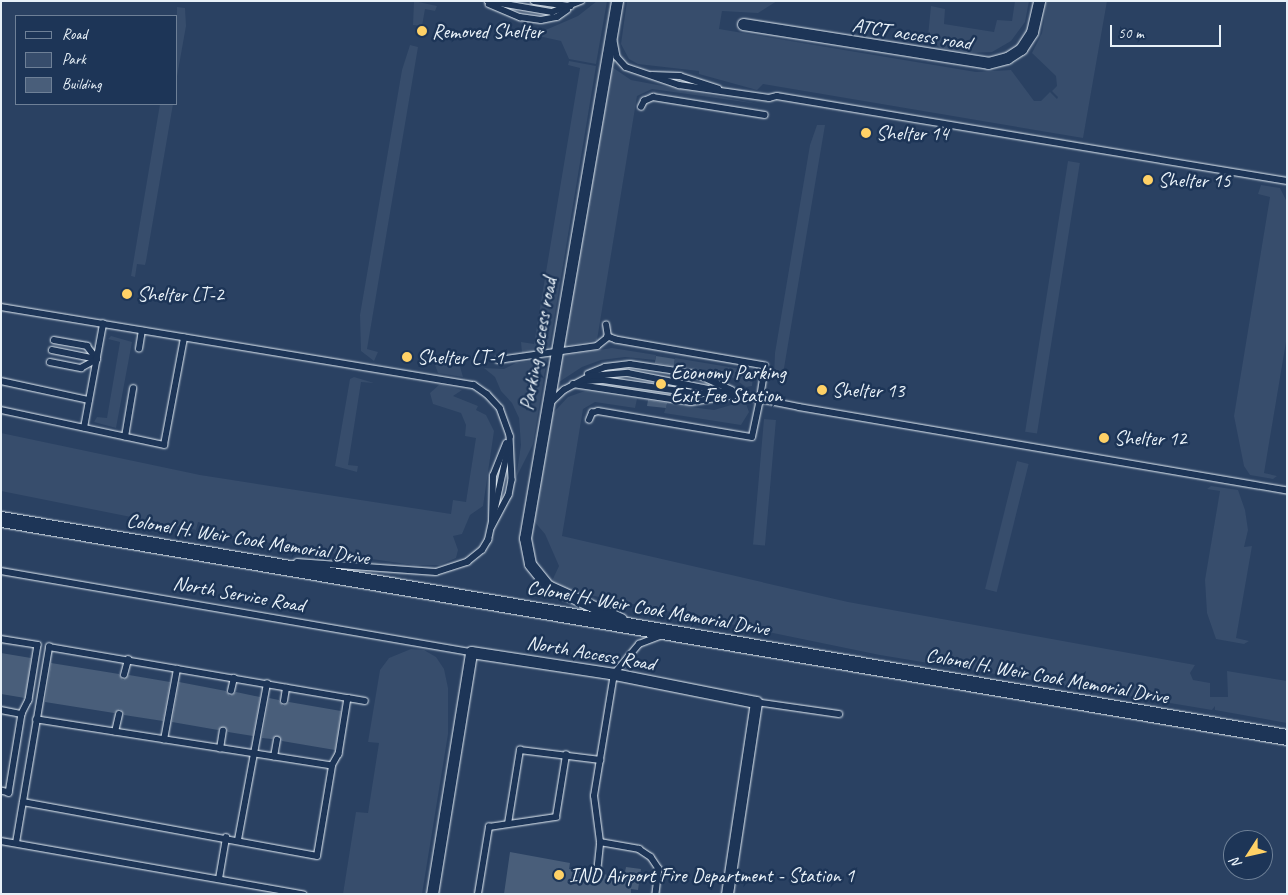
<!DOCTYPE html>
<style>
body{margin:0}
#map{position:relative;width:1288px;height:895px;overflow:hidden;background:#1d3557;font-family:Caveat,sans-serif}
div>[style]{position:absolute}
.built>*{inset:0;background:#2a4162}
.green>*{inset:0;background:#374d6c;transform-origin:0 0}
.building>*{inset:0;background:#495e7a;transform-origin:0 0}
.roads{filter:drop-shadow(0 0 1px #e8f1f8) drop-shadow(0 0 1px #e8f1f8)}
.service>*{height:5.5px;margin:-2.75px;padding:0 2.75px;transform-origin:2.75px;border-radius:2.75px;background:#1d3557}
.minor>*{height:11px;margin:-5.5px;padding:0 5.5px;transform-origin:5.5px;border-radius:5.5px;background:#1d3557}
.tertiary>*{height:15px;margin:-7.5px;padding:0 7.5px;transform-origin:7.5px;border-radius:7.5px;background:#1d3557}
.dots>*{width:14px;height:14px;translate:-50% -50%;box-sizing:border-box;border:2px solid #1d3557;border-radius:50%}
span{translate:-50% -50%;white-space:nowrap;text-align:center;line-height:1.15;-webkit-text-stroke:5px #1d3557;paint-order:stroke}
.poi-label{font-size:20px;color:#e8f1f8}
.left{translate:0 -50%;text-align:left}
.street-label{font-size:20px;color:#e8f1f8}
.frame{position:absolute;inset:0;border:2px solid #e8f1f8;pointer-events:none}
.legend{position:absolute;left:15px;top:15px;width:162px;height:90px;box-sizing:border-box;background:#1d3557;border:1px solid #6e8097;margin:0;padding:6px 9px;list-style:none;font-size:15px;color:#e8f1f8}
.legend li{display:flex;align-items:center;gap:10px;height:25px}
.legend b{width:25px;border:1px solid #6e8097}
.north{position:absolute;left:1223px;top:830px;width:50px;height:50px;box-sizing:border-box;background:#1d3557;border:1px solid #6e8097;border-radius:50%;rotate:235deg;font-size:14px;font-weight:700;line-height:20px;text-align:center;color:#e8f1f8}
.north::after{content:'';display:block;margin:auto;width:18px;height:22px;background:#ffd166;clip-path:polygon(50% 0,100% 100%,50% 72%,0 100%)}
.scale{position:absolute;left:1110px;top:25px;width:111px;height:22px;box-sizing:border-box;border:2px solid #e8f1f8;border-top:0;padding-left:6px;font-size:15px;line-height:18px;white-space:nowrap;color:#e8f1f8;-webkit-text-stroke:4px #1d3557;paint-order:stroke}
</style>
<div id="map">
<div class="built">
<i style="clip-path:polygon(evenodd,1px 1px,1287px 1px,1287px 894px,1px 894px,1px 1px,16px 16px,176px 16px,176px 104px,16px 104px,16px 16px,1px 1px,1233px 840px,1263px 840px,1263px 870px,1233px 870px,1233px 840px)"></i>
</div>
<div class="green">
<i style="clip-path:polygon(414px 1px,437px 6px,435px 11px,425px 9px,422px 26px,413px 25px)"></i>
<i style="clip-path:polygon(597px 1px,607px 1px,596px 64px,569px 59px,561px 41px,534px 35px,578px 16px)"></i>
<i style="clip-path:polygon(627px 1px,777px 1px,758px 13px,722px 11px,719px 29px,976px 72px,1011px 70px,1034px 101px,1041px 101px,1050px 92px,1057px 99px,1058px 97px,1052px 91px,1057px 86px,1056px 76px,1032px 53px,1042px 33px,1047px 1px,1107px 1px,1083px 138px,763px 84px,757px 90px,699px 74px,699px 71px,638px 64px,629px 59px,621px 44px)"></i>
<i style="clip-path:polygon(1015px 1px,1029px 1px,1025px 22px,1011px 41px,992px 52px,971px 53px,940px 48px,928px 36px,931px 6px,945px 9px,944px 24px,994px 32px,997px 20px,1012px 21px)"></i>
<i style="clip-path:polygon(177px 7px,185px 8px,186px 26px,176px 82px)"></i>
<i style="clip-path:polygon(410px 45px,418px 47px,367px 349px,378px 352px,374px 361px,361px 351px,360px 315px,402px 70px)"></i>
<i style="clip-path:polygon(569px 61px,596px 66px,549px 350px,522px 353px,521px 342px,534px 344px,580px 68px,568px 65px)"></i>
<i style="clip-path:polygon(612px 67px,631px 80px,759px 104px,652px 89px,637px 96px,597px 340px,562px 347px)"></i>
<i style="clip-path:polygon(160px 104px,173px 104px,146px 261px,145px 265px,137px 264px,135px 277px,131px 276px)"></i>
<i style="clip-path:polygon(817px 125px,825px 125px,782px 380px,774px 376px,775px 353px,810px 145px)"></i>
<i style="left:1068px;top:161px;width:12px;height:274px;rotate:9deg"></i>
<i style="clip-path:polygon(1261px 185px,1280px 188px,1287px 202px,1287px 336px,1264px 473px,1277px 476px,1273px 479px,1250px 475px,1244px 466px,1234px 416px,1270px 197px,1258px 194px)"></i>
<i style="clip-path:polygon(111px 336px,132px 342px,116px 428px,94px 422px,97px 417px,107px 418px,120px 342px,108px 339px)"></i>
<i style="clip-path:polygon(612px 348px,656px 355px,655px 360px,625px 357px,601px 360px,582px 367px,559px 382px,557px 380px,561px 356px)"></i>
<i style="clip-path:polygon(675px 358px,747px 370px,753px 376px,752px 386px,746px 387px,726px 373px,674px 365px)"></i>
<i style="clip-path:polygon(547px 359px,533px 444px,516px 478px,521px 445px,519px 418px,512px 403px,501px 391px,495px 377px,484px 368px,504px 369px,516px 363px)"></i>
<i style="clip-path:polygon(441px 361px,459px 363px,463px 377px,438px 373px,435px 365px)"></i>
<i style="clip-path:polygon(354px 377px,374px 383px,361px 382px,348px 465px,358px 466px,357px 472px,335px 466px,350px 379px)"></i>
<i style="clip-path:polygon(440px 384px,462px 390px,453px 396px,478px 406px,476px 410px,486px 415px,494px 431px,483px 506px,470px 515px,462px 534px,453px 536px,458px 550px,456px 558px,440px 565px,413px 565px,310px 550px,215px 533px,216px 526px,198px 522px,196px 530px,1px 491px,1px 433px,200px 475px,451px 514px,453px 500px,466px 502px,476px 438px,465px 436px,466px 425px,461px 413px,433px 404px,430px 393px)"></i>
<i style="clip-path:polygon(585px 391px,637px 399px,635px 408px,595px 402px,583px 409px,562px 536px,848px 602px,1195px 665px,1190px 673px,1193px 680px,1210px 683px,1210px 697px,1228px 697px,1227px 671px,1287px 681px,1287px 723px,1215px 710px,1215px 706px,1212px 710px,880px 655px,565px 590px,552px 581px,559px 566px,545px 534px,533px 520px,553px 413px,568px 397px)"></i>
<i style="clip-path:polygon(745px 401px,749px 412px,741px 425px,664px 413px,667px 404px,714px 410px)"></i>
<i style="left:764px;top:419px;width:12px;height:126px;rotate:5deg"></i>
<i style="left:1017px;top:461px;width:12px;height:132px;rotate:14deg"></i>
<i style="clip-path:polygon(1211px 486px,1238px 490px,1245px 510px,1248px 530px,1244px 547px,1252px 546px,1236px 638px,1249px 641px,1244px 644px,1216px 639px,1207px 613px,1205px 580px,1220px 491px,1207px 489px)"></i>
<i style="clip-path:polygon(411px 649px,424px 650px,436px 657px,444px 669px,448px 688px,448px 734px,422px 894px,343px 894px,356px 812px,368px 813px,379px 743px,368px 742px,380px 670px,389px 658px)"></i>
</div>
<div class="building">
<i style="left:656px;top:356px;width:19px;height:7px;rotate:9deg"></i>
<i style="clip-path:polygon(648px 400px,667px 403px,666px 408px,647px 406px)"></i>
<i style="clip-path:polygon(1px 653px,31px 658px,25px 698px,1px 694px)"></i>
<i style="clip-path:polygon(51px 663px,119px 674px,123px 680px,129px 675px,170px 682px,163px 721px,124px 715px,120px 709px,114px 713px,45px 702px)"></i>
<i style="clip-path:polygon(179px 682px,226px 691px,230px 696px,236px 692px,260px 697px,253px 736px,228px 732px,224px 727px,218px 730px,172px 722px)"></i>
<i style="clip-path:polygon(269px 698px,279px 700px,283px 706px,289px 702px,341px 711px,335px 750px,282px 741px,278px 736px,272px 739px,262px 738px)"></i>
<i style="clip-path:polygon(510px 852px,570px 863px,569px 869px,592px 872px,596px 878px,602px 874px,624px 877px,626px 867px,641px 869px,638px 890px,631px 889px,631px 894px,504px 894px)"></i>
</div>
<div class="roads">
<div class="service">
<i style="left:488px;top:1px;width:65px;rotate:9.8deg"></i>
<i style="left:552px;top:12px;width:31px;rotate:-21deg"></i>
<i style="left:534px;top:1px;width:37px;rotate:8deg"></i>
<i style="left:489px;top:4px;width:34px;rotate:23deg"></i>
<i style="left:520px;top:17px;width:21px;rotate:8deg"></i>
<i style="left:541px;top:20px;width:16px;rotate:-11deg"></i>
<i style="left:557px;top:17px;width:12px;rotate:-35deg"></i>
<i style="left:614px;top:41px;width:16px;rotate:79deg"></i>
<i style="left:617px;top:57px;width:13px;rotate:48deg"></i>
<i style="left:626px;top:67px;width:56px;rotate:18.8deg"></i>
<i style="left:679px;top:85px;width:91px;rotate:8.2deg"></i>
<i style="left:769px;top:98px;width:8px;rotate:-14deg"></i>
<i style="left:777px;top:96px;width:517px;rotate:9.46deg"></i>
<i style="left:652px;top:75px;width:28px;rotate:2deg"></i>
<i style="left:680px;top:76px;width:40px;rotate:18deg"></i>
<i style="left:641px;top:107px;width:7px;rotate:-63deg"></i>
<i style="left:644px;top:101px;width:10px;rotate:-24deg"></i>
<i style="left:653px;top:97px;width:113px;rotate:9.1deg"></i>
<i style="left:1px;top:307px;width:479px;rotate:9.4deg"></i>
<i style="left:474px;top:385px;width:16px;rotate:35deg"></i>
<i style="left:487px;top:394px;width:19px;rotate:47deg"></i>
<i style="left:500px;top:408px;width:30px;rotate:70deg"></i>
<i style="left:510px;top:436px;width:44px;rotate:87.4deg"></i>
<i style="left:512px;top:480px;width:15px;rotate:101deg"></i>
<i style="left:509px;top:495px;width:36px;rotate:118deg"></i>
<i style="left:54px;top:340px;width:34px;rotate:10deg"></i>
<i style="left:87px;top:346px;width:16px;rotate:52deg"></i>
<i style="left:139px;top:349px;width:18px;rotate:-81deg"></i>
<i style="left:52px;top:350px;width:46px;rotate:11.3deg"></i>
<i style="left:498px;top:360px;width:100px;rotate:-8deg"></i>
<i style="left:597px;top:346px;width:14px;rotate:-39deg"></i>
<i style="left:50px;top:362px;width:32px;rotate:11deg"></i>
<i style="left:81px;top:368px;width:18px;rotate:-29deg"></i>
<i style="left:588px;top:374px;width:18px;rotate:-22deg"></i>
<i style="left:605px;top:367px;width:25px;rotate:-7deg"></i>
<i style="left:630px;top:364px;width:67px;rotate:8.6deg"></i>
<i style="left:696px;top:374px;width:39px;rotate:24deg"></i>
<i style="left:1px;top:381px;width:90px;rotate:12.2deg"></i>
<i style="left:584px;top:381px;width:19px;rotate:-3deg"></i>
<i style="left:603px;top:380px;width:91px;rotate:8.2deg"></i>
<i style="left:693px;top:393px;width:33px;rotate:2deg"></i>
<i style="left:573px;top:384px;width:119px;rotate:8.7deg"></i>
<i style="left:691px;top:402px;width:46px;rotate:-8.8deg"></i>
<i style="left:551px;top:402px;width:18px;rotate:-43deg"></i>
<i style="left:564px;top:390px;width:30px;rotate:-28deg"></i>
<i style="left:590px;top:376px;width:38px;rotate:-5deg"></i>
<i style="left:628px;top:373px;width:174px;rotate:11.2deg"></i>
<i style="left:799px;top:407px;width:495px;rotate:9.7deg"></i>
<i style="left:1px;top:410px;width:167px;rotate:12.1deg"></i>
<i style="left:164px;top:445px;width:109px;rotate:-79.4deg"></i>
<i style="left:589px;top:420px;width:8px;rotate:-67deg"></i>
<i style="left:592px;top:413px;width:6px;rotate:-18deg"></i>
<i style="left:598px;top:411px;width:156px;rotate:9.6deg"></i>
<i style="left:752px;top:437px;width:40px;rotate:-78deg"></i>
<i style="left:760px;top:398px;width:32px;rotate:-81deg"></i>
<i style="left:765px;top:366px;width:151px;rotate:-170.1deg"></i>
<i style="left:616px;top:340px;width:9px;rotate:-159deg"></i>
<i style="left:608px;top:337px;width:12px;rotate:-99deg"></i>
<i style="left:84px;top:428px;width:106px;rotate:-79.6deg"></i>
<i style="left:125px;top:437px;width:49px;rotate:-80.5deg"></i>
<i style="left:492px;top:520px;width:44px;rotate:-88.7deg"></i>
<i style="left:493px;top:476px;width:35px;rotate:-68deg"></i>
<i style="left:297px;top:562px;width:139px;rotate:4.1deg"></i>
<i style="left:436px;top:572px;width:33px;rotate:-18deg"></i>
<i style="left:467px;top:562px;width:19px;rotate:-39deg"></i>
<i style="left:482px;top:550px;width:12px;rotate:-59deg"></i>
<i style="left:488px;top:540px;width:94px;rotate:-77.7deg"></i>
<i style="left:1px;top:571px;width:477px;rotate:9.8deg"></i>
<i style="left:1px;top:639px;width:37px;rotate:9deg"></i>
<i style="left:38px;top:645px;width:56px;rotate:99.3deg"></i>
<i style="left:29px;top:700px;width:16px;rotate:117deg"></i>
<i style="left:124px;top:675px;width:16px;rotate:-75deg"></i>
<i style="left:231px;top:691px;width:13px;rotate:-77deg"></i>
<i style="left:348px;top:698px;width:17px;rotate:10deg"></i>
<i style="left:284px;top:701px;width:13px;rotate:-81deg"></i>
<i style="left:756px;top:702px;width:84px;rotate:8.2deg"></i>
<i style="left:1px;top:710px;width:21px;rotate:11deg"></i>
<i style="left:22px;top:714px;width:80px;rotate:99.3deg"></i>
<i style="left:9px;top:793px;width:8px;rotate:-166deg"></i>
<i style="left:115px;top:732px;width:18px;rotate:-77deg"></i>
<i style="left:164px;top:740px;width:72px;rotate:-79.6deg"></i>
<i style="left:220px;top:749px;width:18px;rotate:-81deg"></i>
<i style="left:274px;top:757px;width:17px;rotate:-80deg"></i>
<i style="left:23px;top:802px;width:299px;rotate:10.4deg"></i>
<i style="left:317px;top:856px;width:91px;rotate:-80.5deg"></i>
<i style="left:332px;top:766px;width:299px;rotate:-171.1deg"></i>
<i style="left:508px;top:824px;width:75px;rotate:-80.8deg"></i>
<i style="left:520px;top:750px;width:81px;rotate:7.1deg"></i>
<i style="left:238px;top:840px;width:159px;rotate:-79.5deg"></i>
<i style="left:1px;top:841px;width:307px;rotate:10deg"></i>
<i style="left:600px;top:842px;width:40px;rotate:10deg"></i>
<i style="left:639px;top:849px;width:14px;rotate:34deg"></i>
<i style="left:651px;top:857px;width:14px;rotate:56deg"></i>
<i style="left:659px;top:869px;width:25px;rotate:97deg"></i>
<i style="left:16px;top:843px;width:199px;rotate:-80.4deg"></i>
<i style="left:49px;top:647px;width:303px;rotate:9.7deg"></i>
<i style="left:348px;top:698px;width:57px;rotate:99.1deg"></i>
<i style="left:339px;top:754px;width:14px;rotate:120deg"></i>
<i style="left:597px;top:873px;width:31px;rotate:-84deg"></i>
<i style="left:600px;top:842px;width:46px;rotate:-97.4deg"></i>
<i style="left:594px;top:796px;width:124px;rotate:-80.7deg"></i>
<i style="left:614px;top:674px;width:39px;rotate:-50deg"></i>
<i style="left:639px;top:644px;width:22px;rotate:-21deg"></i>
<i style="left:219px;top:879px;width:42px;rotate:-80.3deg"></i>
<i style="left:478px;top:894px;width:68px;rotate:-80.7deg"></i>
<i style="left:489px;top:827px;width:68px;rotate:-8.5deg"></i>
<i style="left:556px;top:817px;width:63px;rotate:-80.8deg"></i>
</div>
<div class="minor">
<i style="left:617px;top:1px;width:545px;rotate:99.72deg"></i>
<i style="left:525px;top:538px;width:26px;rotate:79deg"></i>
<i style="left:530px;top:564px;width:28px;rotate:51deg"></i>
<i style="left:548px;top:586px;width:80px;rotate:24.3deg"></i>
<i style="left:743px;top:24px;width:248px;rotate:9deg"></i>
<i style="left:988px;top:63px;width:20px;rotate:-15deg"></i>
<i style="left:1007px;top:58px;width:17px;rotate:-33deg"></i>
<i style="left:1021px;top:49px;width:20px;rotate:-57deg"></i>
<i style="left:1032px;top:32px;width:32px;rotate:-77deg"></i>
<i style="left:432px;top:894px;width:245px;rotate:-80.8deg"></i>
<i style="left:471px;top:652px;width:145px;rotate:8.7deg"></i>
<i style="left:614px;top:674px;width:145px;rotate:11.2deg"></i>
<i style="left:756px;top:702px;width:194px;rotate:98.6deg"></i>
</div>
<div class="tertiary">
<i style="left:1px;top:519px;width:1304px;rotate:9.62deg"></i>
</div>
</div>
<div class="dots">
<i style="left:422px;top:31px;background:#ffd166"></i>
<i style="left:866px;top:133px;background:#ffd166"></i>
<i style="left:1148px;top:180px;background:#ffd166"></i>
<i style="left:127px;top:294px;background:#ffd166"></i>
<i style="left:407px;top:357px;background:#ffd166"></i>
<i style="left:661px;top:384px;background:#ffd166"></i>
<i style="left:822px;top:390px;background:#ffd166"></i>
<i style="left:1104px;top:438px;background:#ffd166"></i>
<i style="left:559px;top:875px;background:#ffd166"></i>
</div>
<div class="poi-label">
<span class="left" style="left:432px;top:31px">Removed Shelter</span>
<span class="left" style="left:876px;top:133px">Shelter 14</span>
<span class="left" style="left:1158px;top:180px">Shelter 15</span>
<span class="left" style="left:137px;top:294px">Shelter LT-2</span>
<span class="left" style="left:417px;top:357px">Shelter LT-1</span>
<span class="left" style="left:671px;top:384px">Economy Parking<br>Exit Fee Station</span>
<span class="left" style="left:832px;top:390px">Shelter 13</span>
<span class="left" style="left:1114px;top:438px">Shelter 12</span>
<span class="left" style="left:569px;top:875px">IND Airport Fire Department - Station 1</span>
</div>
<div class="street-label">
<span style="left:912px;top:34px;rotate:9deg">ATCT access road</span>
<span style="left:538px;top:344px;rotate:-80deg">Parking access road</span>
<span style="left:248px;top:539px;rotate:9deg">Colonel H. Weir Cook Memorial Drive</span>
<span style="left:239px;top:594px;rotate:10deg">North Service Road</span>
<span style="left:648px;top:608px;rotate:10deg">Colonel H. Weir Cook Memorial Drive</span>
<span style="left:591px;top:653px;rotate:10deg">North Access Road</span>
<span style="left:1047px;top:676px;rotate:10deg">Colonel H. Weir Cook Memorial Drive</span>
</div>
<div class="frame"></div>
<ul class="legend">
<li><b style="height:6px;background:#1d3557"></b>Road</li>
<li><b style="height:14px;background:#374d6c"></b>Park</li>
<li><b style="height:14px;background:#495e7a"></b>Building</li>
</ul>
<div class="north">N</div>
<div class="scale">50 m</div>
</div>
